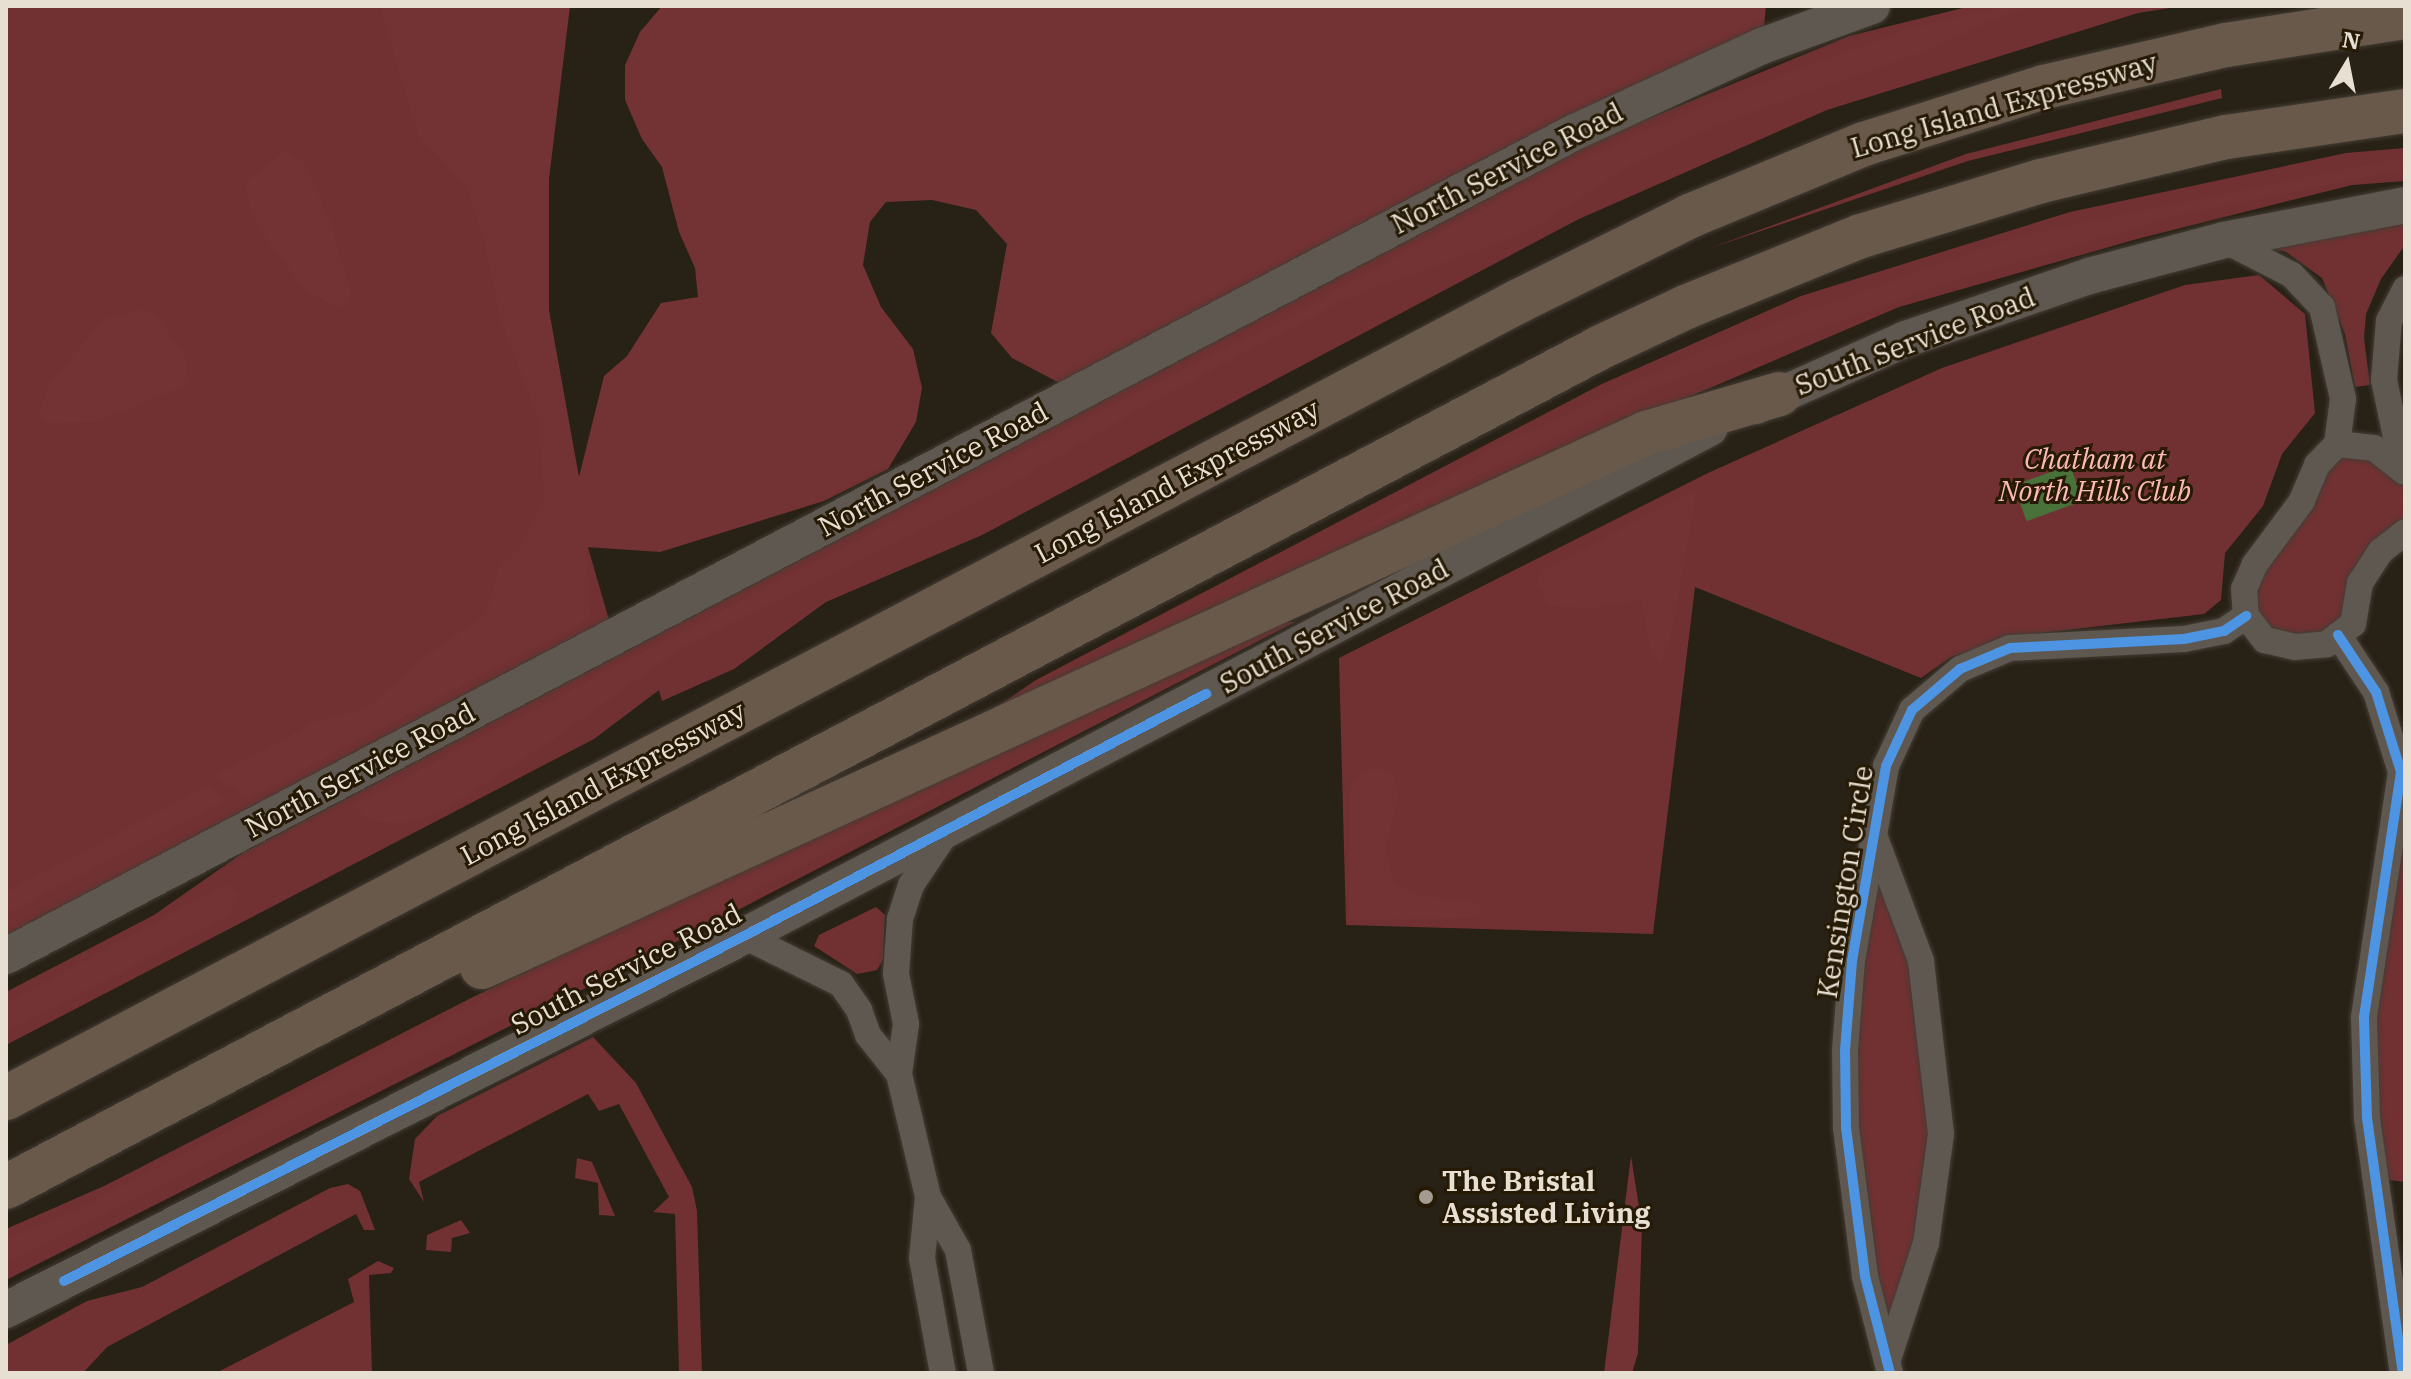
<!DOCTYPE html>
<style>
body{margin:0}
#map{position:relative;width:2411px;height:1379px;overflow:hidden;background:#282116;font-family:"IBM Plex Serif",serif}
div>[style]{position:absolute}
.green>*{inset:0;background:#713132}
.forest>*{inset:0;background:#733233}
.water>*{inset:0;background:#48723a;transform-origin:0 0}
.roads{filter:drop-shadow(0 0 2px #443d35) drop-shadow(0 0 2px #443d35)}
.street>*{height:26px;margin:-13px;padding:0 13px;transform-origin:13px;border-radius:13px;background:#5e5850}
.secondary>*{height:36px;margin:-18px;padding:0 18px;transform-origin:18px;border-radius:18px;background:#5e5850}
.highway>*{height:44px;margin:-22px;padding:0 22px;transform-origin:22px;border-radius:22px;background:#69594b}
.cycleway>*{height:10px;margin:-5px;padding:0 5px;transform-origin:5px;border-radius:5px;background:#4d94e3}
.dots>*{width:22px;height:22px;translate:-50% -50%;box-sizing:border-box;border:4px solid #261a05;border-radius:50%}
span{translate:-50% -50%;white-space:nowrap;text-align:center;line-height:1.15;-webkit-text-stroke:6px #261a05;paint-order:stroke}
.street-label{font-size:28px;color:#e7dfd2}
.park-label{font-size:28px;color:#fdb9b7;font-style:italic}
.poi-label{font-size:28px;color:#e7dfd2;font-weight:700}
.left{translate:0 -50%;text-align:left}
.frame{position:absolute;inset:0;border:8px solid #e7dfd2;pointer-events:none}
.north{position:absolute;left:2307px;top:24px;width:80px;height:80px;-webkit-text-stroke:6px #261a05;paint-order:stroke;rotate:10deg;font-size:22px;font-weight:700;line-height:32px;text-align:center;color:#e7dfd2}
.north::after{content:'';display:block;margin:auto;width:28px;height:36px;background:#e7dfd2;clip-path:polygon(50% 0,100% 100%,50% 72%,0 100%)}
</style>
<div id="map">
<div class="green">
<i style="clip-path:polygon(6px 6px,431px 6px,614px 637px,6px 956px)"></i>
<i style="clip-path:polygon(1971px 6px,2183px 6px,2138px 13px,1827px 110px,1579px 219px,982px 535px,826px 602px,734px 669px,662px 701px,659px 690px,594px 739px,6px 1045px,6px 992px,154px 915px,244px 852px,1601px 138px,1849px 36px)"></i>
<i style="clip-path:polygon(2221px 89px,2222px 98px,1968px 161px,1705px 250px,1966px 154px)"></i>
<i style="clip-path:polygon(2405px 148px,2405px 181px,2352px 185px,2137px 239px,1899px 307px,1682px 400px,968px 727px,1036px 680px,1602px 384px,1801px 296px,2070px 212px,2346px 153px)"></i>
<i style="clip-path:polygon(2405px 216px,2405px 245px,2381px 279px,2366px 314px,2364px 338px,2370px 385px,2355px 387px,2345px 334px,2322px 278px,2286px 252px,2253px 242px)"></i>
<i style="clip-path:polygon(2259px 275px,2305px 314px,2315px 413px,2282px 454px,2263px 506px,2225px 553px,2221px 600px,2204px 614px,2014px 636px,1951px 657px,1921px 678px,1695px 587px,1653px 934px,1346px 925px,1339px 658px,1708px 473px,1942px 368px,2185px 285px)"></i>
<i style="clip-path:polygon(2337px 444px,2405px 472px,2405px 532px,2381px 551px,2353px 624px,2295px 647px,2246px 616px,2255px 564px)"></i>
<i style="clip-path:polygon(1276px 622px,1295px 622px,645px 958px,6px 1280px,6px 1229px,104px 1186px,471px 998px,703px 886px)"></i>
<i style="clip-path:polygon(2405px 827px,2405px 1182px,2375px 1178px,2364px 1018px)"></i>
<i style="clip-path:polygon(1874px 835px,1921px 961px,1941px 1158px,1887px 1362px,1846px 1128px)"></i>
<i style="clip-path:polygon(876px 907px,885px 915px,883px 960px,877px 970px,857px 974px,814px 946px,819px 935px)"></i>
<i style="clip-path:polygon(593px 1037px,636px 1083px,692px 1187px,697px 1211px,702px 1373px,679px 1373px,675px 1214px,653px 1212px,669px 1197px,619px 1104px,599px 1111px,588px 1094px,419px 1182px,424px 1202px,409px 1179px,415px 1139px,437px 1116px)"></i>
<i style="clip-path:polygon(577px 1158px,592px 1162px,615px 1216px,599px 1215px,598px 1183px,575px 1178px)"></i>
<i style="clip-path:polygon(348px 1184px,360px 1191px,375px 1230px,364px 1230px,356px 1214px,107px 1347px,83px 1373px,6px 1373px,6px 1345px,87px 1301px,142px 1287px,330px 1188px)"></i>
<i style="clip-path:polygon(461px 1220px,470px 1233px,452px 1238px,451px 1252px,426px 1250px,427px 1235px)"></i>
<i style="clip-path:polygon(378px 1261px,394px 1268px,391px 1273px,369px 1275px,372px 1373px,216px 1373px,354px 1302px,348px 1279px)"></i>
</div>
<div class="forest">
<i style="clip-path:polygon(380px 6px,570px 6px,549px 179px,549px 310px,579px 477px,604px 376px,627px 356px,661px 303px,698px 297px,695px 268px,679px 232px,662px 167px,642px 139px,625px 100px,625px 65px,640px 32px,662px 6px,1766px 6px,1762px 46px,1065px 386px,1012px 358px,991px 333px,1007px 244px,976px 210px,932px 200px,886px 202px,870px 222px,863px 265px,881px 307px,913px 349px,922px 388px,916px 422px,888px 469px,824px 501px,660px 552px,586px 547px,590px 618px,250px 798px,213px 777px,316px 721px,367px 708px,424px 657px,486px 615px,498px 569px,519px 549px,544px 499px,539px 421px,501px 320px,484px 240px,466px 185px,418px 135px)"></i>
<i style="clip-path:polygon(2004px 6px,2039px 6px,2012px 11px,1931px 49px,1727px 121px,1629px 166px,1534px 229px,1346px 299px,1144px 406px,1002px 490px,681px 648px,556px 738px,445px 809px,409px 823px,371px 822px,352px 805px,1085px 419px,1292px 316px,1523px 184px,1742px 90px,1911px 28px)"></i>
<i style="clip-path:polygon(287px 150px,304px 162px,331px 224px,352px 295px,348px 304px,336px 307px,305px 290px,259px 229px,248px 201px,245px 187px,250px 178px)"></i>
<i style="clip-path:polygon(2405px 157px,2405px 169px,2176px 216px,1947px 283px,1662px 385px,1343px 541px,1491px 449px,1694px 354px,1816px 308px,2018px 236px)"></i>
<i style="clip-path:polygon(144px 309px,159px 319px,186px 358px,188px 384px,97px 422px,48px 423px,38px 416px,49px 384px,104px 319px)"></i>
<i style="clip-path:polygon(1697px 488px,1672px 633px,1661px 662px,1651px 653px,1641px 599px,1592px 608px,1551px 606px,1536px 585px,1542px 571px)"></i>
<i style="clip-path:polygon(1376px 768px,1394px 774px,1398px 801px,1385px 848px,1393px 882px,1419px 895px,1475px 902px,1482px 909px,1479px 918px,1349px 920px,1349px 788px,1362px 771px)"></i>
<i style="clip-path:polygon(209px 785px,226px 800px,6px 914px,6px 892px)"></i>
<i style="clip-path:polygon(939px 785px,940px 795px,728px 905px,6px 1263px,6px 1239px,74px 1211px,485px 997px)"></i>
<i style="clip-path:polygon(226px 884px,239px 893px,229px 916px,6px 1032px,6px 1003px)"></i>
<i style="clip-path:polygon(1631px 1156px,1642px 1226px,1638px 1353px,1632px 1373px,1604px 1373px)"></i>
</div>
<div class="water">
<i style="left:2070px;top:465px;width:38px;height:60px;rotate:70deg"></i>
</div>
<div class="roads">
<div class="street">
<i style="left:2224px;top:240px;width:76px;rotate:27.2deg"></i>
<i style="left:2292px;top:275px;width:44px;rotate:46.8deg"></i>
<i style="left:2322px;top:307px;width:94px;rotate:77.1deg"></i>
<i style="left:2343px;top:399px;width:45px;rotate:97.6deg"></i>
<i style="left:2337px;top:444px;width:29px;rotate:134deg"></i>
<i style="left:2317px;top:465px;width:39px;rotate:113deg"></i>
<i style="left:2302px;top:501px;width:79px;rotate:126.7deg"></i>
<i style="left:2255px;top:564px;width:27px;rotate:114deg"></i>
<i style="left:2244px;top:589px;width:27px;rotate:86deg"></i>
<i style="left:2246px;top:616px;width:31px;rotate:52deg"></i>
<i style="left:2265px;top:640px;width:31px;rotate:13deg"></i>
<i style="left:2295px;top:647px;width:32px;rotate:-5deg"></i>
<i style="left:2327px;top:644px;width:33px;rotate:-38deg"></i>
<i style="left:2353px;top:624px;width:42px;rotate:-80.3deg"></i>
<i style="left:2360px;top:583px;width:38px;rotate:-57deg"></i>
<i style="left:2381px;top:551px;width:31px;rotate:-38deg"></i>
<i style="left:2337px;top:444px;width:37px;rotate:6deg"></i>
<i style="left:2374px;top:448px;width:39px;rotate:38deg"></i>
<i style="left:2403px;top:470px;width:92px;rotate:-101.9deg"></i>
<i style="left:2384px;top:380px;width:59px;rotate:-85.2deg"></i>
<i style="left:2389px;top:321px;width:36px;rotate:-63deg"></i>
<i style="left:2338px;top:635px;width:69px;rotate:56.3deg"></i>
<i style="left:2376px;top:692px;width:84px;rotate:72.6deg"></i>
<i style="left:2401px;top:772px;width:249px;rotate:98.6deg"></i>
<i style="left:2364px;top:1018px;width:100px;rotate:88.3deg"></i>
<i style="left:2367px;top:1118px;width:258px;rotate:82deg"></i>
<i style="left:948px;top:830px;width:66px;rotate:123.9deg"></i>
<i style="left:911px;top:885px;width:36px;rotate:108deg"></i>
<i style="left:900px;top:919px;width:55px;rotate:94.2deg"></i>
<i style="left:896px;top:974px;width:51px;rotate:78.7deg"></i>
<i style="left:906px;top:1024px;width:50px;rotate:98deg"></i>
<i style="left:899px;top:1074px;width:126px;rotate:76.7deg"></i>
<i style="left:928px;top:1197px;width:61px;rotate:60.5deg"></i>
<i style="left:958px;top:1250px;width:125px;rotate:79.4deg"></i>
<i style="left:1874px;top:835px;width:134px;rotate:69.5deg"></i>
<i style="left:1921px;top:961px;width:174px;rotate:83.4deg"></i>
<i style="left:1941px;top:1134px;width:110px;rotate:97.8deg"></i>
<i style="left:1926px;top:1243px;width:125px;rotate:108.1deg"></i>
<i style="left:744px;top:936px;width:108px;rotate:26.3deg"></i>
<i style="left:841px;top:984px;width:32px;rotate:55deg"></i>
<i style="left:859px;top:1010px;width:27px;rotate:70deg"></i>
<i style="left:868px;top:1035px;width:50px;rotate:51.5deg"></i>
<i style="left:928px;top:1197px;width:61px;rotate:95.6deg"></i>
<i style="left:922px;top:1258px;width:117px;rotate:79.7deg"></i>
<i style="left:1890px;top:1373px;width:100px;rotate:-104.5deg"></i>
<i style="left:1865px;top:1276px;width:149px;rotate:-97.3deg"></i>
<i style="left:1846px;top:1128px;width:78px;rotate:-90.7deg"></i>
<i style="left:1845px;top:1050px;width:89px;rotate:-85.5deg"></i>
<i style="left:1852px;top:961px;width:198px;rotate:-80.1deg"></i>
<i style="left:1886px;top:766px;width:62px;rotate:-65.1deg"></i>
<i style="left:1912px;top:710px;width:63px;rotate:-40.5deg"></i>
<i style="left:1960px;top:669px;width:54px;rotate:-22.8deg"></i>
<i style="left:2010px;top:648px;width:174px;rotate:-3deg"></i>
<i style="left:2184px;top:639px;width:41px;rotate:-11.3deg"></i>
<i style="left:2224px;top:631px;width:27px;rotate:-34deg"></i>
</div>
<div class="secondary">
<i style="left:1756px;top:406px;width:164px;rotate:-24.1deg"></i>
<i style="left:1906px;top:339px;width:194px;rotate:-19deg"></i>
<i style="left:2089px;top:276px;width:140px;rotate:-14.9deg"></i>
<i style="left:2224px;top:240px;width:184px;rotate:-10.9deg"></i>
<i style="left:6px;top:956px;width:1772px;rotate:-27.71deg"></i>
<i style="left:1575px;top:132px;width:206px;rotate:-24.7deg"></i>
<i style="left:1762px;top:46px;width:117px;rotate:-20deg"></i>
<i style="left:6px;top:1310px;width:827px;rotate:-26.87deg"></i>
<i style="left:744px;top:936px;width:1091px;rotate:-27.74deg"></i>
</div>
<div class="highway">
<i style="left:482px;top:967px;width:1281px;rotate:-24.64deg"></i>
<i style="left:1646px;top:433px;width:139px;rotate:-16.3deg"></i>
<i style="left:6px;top:1098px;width:1710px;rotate:-27.78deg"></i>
<i style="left:1519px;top:301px;width:191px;rotate:-26.4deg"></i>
<i style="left:1690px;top:216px;width:188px;rotate:-22.5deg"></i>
<i style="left:1864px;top:144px;width:189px;rotate:-17.6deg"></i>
<i style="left:2044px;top:87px;width:187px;rotate:-13deg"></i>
<i style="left:2226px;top:45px;width:181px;rotate:-8.9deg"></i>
<i style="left:6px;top:1187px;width:1803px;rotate:-27.77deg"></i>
<i style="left:1601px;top:347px;width:94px;rotate:-25.2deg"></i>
<i style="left:1686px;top:307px;width:189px;rotate:-22.1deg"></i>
<i style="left:1861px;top:236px;width:188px;rotate:-17deg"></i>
<i style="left:2041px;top:181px;width:190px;rotate:-13.4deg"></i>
<i style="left:2226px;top:137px;width:181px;rotate:-8.3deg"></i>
</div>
</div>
<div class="cycleway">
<i style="left:2338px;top:635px;width:69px;rotate:56.3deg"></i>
<i style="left:2376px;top:692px;width:84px;rotate:72.6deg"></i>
<i style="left:2401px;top:772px;width:249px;rotate:98.6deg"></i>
<i style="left:2364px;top:1018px;width:100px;rotate:88.3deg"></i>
<i style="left:2367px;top:1118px;width:258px;rotate:82deg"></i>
<i style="left:64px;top:1281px;width:763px;rotate:-26.9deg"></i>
<i style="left:744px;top:936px;width:522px;rotate:-27.65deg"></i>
<i style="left:1890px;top:1373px;width:100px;rotate:-104.5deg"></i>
<i style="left:1865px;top:1276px;width:149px;rotate:-97.3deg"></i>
<i style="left:1846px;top:1128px;width:78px;rotate:-90.7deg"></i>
<i style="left:1845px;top:1050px;width:89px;rotate:-85.5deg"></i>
<i style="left:1852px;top:961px;width:198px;rotate:-80.1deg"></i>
<i style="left:1886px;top:766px;width:62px;rotate:-65.1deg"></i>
<i style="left:1912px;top:710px;width:63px;rotate:-40.5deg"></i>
<i style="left:1960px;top:669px;width:54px;rotate:-22.8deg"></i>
<i style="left:2010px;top:648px;width:174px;rotate:-3deg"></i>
<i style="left:2184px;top:639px;width:41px;rotate:-11.3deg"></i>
<i style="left:2224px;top:631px;width:27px;rotate:-34deg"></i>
</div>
<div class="dots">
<i style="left:1426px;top:1197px;background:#a49c90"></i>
</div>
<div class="street-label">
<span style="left:2004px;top:105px;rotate:-16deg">Long Island Expressway</span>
<span style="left:1507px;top:168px;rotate:-27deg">North Service Road</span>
<span style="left:1915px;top:341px;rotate:-21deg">South Service Road</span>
<span style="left:933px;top:469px;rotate:-28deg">North Service Road</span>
<span style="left:1177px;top:481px;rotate:-28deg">Long Island Expressway</span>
<span style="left:1334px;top:626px;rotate:-28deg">South Service Road</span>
<span style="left:360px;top:770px;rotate:-28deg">North Service Road</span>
<span style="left:603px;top:783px;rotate:-28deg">Long Island Expressway</span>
<span style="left:1845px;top:882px;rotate:-81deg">Kensington Circle</span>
<span style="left:626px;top:969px;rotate:-27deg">South Service Road</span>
</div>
<div class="park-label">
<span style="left:2095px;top:475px">Chatham at<br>North Hills Club</span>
</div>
<div class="poi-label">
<span class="left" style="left:1442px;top:1197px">The Bristal<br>Assisted Living</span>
</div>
<div class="frame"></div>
<div class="north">N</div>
</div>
